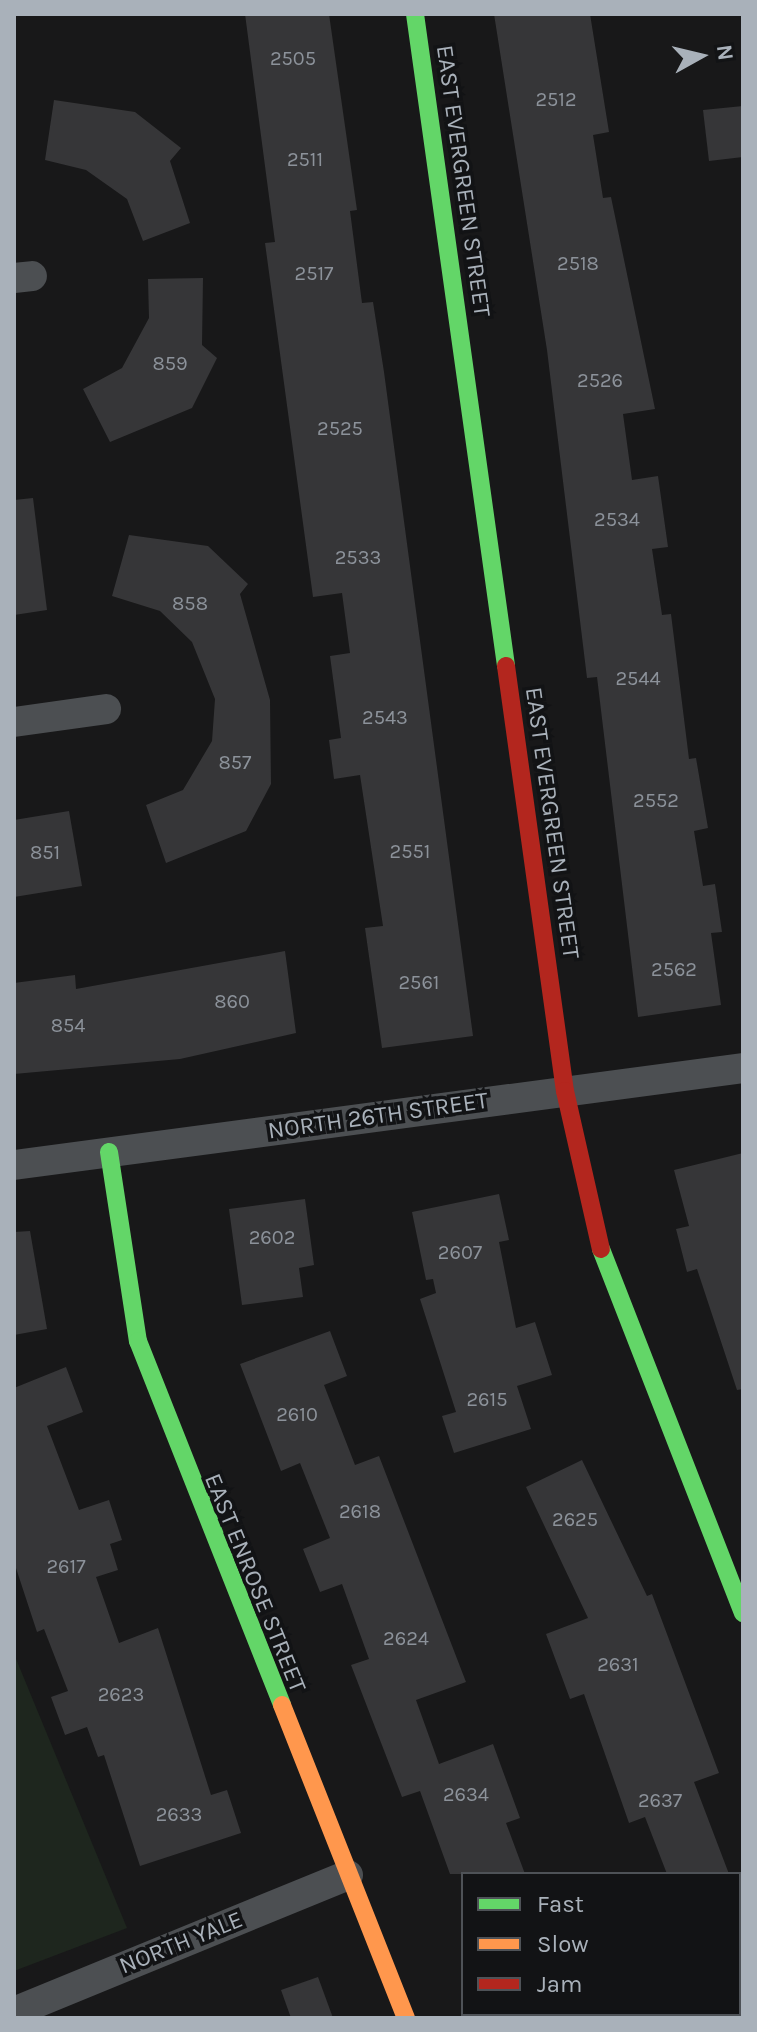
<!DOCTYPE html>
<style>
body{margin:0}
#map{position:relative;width:757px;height:2032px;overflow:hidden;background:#181819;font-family:Karla,sans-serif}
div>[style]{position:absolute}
.green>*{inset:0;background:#1e261e}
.building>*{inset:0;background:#363638}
.street>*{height:30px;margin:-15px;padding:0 15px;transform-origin:15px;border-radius:15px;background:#4c4f52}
.fast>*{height:18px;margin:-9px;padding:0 9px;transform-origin:9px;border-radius:9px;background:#63d668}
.slow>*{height:18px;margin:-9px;padding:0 9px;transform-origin:9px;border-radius:9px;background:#ff974d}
.jam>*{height:18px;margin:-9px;padding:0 9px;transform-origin:9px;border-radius:9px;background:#b3261e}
span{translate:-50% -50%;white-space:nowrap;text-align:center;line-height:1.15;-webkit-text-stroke:7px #121315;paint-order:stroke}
.number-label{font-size:20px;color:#8c929a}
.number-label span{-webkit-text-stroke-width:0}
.street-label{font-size:24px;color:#a9b1ba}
.frame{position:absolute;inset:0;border:16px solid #a9b1ba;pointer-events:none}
.legend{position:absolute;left:461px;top:1872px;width:280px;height:144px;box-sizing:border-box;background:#121315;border:2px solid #4e5257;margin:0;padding:10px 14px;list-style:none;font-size:24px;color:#a9b1ba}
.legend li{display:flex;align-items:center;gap:16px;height:40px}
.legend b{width:40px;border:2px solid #4e5257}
.north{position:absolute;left:661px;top:16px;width:80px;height:80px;-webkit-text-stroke:6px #121315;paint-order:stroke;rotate:82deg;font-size:22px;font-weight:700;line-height:32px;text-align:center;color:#a9b1ba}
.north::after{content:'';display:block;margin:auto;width:28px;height:36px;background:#a9b1ba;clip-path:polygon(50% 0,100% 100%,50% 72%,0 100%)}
</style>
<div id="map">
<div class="green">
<i style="clip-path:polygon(14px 1654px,127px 1928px,14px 1971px)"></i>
</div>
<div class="building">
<i style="clip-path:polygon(245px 14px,329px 14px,357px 210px,350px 211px,362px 303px,373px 302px,384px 372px,473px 1036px,382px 1048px,365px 928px,383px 926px,360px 775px,334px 779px,329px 740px,341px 738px,330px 656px,350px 653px,342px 593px,313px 597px,265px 243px,275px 242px)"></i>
<i style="clip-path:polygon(494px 14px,590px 14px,609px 132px,593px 135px,603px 198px,611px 197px,655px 409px,623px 414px,632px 480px,658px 476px,668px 547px,652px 549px,662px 615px,671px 614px,689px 759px,696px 758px,708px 828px,694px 831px,703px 886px,715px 884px,722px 932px,711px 933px,721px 1005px,638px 1017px,597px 677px,587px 678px,547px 350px)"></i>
<i style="clip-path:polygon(54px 100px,135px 112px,181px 148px,170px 161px,190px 223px,143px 241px,127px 199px,86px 170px,45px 160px)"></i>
<i style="clip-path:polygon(743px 106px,743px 157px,709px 161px,703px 110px)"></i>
<i style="clip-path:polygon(203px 278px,202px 345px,217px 358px,192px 408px,110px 442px,83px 389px,122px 368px,149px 318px,148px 279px)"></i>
<i style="clip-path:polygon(33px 498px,47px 610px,14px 615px,14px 500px)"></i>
<i style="clip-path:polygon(129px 535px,208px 546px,248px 584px,240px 594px,270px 700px,271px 784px,246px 831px,166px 863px,146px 805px,183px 790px,212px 741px,215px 699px,192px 642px,160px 611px,112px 596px)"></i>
<i style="clip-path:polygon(69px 811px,82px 886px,14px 897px,14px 820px)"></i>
<i style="clip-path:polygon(285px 951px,296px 1033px,180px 1059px,14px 1074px,14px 983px,75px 975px,76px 989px)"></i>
<i style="clip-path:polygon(743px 1153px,743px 1389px,737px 1390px,697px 1269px,687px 1272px,676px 1229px,689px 1226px,674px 1170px)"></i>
<i style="clip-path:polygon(499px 1194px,509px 1240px,499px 1242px,516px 1328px,535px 1322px,552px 1375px,517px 1386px,531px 1429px,454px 1453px,442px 1416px,456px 1412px,420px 1299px,436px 1293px,433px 1279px,426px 1280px,412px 1212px)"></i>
<i style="clip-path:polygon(305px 1199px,314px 1265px,299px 1268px,303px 1297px,242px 1305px,229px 1209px)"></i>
<i style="clip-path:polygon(30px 1231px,47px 1329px,14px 1335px,14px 1232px)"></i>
<i style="clip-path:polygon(330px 1331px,347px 1376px,324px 1385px,355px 1465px,379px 1456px,466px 1682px,416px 1700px,439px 1764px,493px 1744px,520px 1818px,506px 1823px,525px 1874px,450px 1874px,420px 1791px,402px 1797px,351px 1665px,369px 1659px,342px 1584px,320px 1592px,303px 1549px,330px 1538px,300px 1463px,281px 1471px,240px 1364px)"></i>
<i style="clip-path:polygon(66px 1367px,83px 1412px,47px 1426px,79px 1510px,109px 1500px,122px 1540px,110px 1544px,118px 1570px,96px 1577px,119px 1643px,158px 1628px,211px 1795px,227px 1790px,241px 1833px,140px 1866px,104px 1755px,98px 1757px,87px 1727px,65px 1735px,51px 1697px,68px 1691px,44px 1629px,37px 1632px,14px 1562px,14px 1388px)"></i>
<i style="clip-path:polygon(582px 1460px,647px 1596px,652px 1594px,719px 1773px,694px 1782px,729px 1874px,667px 1874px,645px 1817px,629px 1823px,584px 1694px,570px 1699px,546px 1634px,588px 1618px,526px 1487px)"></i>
<i style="clip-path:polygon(318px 1977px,333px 2018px,291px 2018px,281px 1990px)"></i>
</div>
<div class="street">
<i style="left:14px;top:278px;width:18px;rotate:-6deg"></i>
<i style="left:14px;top:722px;width:93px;rotate:-8deg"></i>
<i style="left:14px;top:1165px;width:735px;rotate:-7.58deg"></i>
<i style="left:14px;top:2012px;width:361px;rotate:-22.3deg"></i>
</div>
<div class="fast">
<i style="left:415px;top:14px;width:658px;rotate:82.05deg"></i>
<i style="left:109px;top:1152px;width:191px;rotate:81.3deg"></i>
<i style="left:138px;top:1341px;width:391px;rotate:68.4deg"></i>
<i style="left:601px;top:1249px;width:391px;rotate:68.7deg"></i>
</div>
<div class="slow">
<i style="left:282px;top:1705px;width:337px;rotate:68.4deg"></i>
</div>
<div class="jam">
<i style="left:506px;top:666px;width:429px;rotate:82.1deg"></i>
<i style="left:565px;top:1091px;width:162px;rotate:77.2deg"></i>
</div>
<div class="number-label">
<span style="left:293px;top:58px">2505</span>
<span style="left:556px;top:99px">2512</span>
<span style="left:305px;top:159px">2511</span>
<span style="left:578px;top:263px">2518</span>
<span style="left:314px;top:273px">2517</span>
<span style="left:170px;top:363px">859</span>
<span style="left:600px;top:380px">2526</span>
<span style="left:340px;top:428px">2525</span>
<span style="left:617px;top:519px">2534</span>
<span style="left:358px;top:557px">2533</span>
<span style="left:190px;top:603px">858</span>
<span style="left:638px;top:678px">2544</span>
<span style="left:385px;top:717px">2543</span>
<span style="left:235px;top:762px">857</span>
<span style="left:656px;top:800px">2552</span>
<span style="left:410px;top:851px">2551</span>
<span style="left:45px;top:852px">851</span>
<span style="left:674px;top:969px">2562</span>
<span style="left:419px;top:982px">2561</span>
<span style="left:232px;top:1001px">860</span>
<span style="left:68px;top:1025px">854</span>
<span style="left:272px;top:1237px">2602</span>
<span style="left:460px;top:1252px">2607</span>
<span style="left:487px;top:1399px">2615</span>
<span style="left:297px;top:1414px">2610</span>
<span style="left:360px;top:1511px">2618</span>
<span style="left:575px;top:1519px">2625</span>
<span style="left:66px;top:1566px">2617</span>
<span style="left:406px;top:1638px">2624</span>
<span style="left:618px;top:1664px">2631</span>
<span style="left:121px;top:1694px">2623</span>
<span style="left:466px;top:1794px">2634</span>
<span style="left:660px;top:1800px">2637</span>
<span style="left:179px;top:1814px">2633</span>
</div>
<div class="street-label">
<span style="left:463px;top:181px;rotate:82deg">EAST EVERGREEN STREET</span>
<span style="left:552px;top:823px;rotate:82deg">EAST EVERGREEN STREET</span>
<span style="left:378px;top:1116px;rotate:-8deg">NORTH 26TH STREET</span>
<span style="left:255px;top:1583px;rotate:68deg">EAST ENROSE STREET</span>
<span style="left:181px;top:1943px;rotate:-22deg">NORTH YALE</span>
</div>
<div class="frame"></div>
<ul class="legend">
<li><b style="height:10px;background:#63d668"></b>Fast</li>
<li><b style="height:10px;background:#ff974d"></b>Slow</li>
<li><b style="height:10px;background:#b3261e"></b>Jam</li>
</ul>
<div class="north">N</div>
</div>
